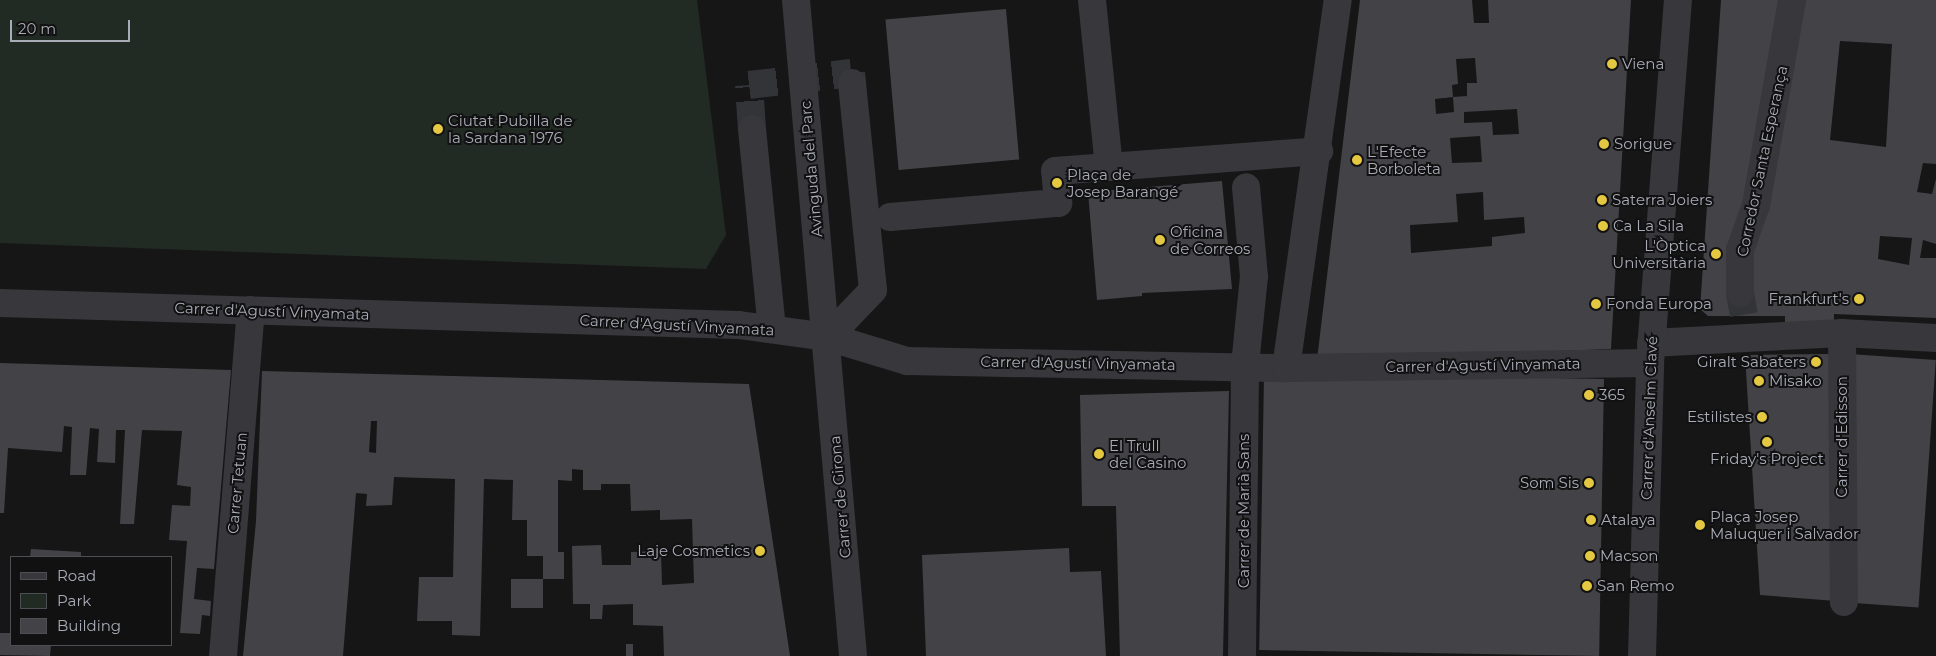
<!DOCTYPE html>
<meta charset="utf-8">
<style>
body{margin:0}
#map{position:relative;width:1936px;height:656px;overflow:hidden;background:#161617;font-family:Montserrat,sans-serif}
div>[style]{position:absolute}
.green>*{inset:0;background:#222a24}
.building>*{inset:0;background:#434347;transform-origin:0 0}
.minor-tunnel>*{height:28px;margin-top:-14px;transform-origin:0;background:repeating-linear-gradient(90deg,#333437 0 28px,transparent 0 42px)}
.minor>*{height:28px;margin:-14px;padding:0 14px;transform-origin:14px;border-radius:14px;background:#37373c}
.dots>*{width:14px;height:14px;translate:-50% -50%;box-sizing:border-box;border:2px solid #111112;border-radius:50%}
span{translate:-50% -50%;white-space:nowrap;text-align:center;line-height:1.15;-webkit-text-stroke:4px #111112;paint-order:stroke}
.poi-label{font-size:15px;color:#a9abb6}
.left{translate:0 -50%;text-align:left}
.right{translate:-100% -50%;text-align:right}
.street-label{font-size:15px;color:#a9abb6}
.legend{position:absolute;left:10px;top:556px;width:162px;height:90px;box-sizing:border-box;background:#111112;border:1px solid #4e4f54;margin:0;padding:6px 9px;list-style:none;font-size:15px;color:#a9abb6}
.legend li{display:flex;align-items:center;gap:10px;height:25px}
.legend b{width:25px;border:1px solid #4e4f54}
.scale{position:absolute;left:10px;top:20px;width:120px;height:22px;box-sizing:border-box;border:2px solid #a9abb6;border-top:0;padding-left:6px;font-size:15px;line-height:18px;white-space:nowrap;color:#a9abb6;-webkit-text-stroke:4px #111112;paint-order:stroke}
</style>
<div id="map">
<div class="green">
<i style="clip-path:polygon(0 0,697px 0,726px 235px,706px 269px,0 243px)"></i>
</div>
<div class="building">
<i style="clip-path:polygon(evenodd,1360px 0,1472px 0,1474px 23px,1489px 23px,1488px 0,1631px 0,1611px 349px,1317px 360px,1360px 0,1475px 58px,1477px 83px,1467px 83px,1467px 96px,1453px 97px,1454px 112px,1436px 114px,1435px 99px,1453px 97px,1452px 85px,1458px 84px,1456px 59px,1475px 58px,1360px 0,1517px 109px,1519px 134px,1493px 135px,1492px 122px,1464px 123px,1464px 112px,1517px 109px,1360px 0,1480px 136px,1482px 162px,1452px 163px,1450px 138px,1480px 136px,1360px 0,1483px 192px,1484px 220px,1524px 217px,1525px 233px,1492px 237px,1492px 246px,1411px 253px,1410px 225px,1458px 222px,1456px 194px,1483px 192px)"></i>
<i style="clip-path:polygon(evenodd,1721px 0,1936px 0,1936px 164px,1923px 163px,1917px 192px,1932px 194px,1936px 179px,1936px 244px,1923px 240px,1920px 258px,1936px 258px,1936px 318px,1834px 314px,1834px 321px,1785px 324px,1785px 316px,1708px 316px,1700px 309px,1721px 0,1840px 41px,1892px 44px,1886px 147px,1830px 140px,1840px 41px,1721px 0,1880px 236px,1912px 238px,1909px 265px,1878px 259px,1880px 236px)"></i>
<i style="left:1006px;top:9px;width:151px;height:121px;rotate:85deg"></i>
<i style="clip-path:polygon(1222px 181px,1232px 289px,1142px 293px,1142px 296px,1097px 300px,1088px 192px)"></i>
<i style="clip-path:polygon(1832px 354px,1836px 601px,1760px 595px,1745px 355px)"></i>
<i style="left:1850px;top:354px;width:86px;height:248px;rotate:4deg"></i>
<i style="clip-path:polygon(0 363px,231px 370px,214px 569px,197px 568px,194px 599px,211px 601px,210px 616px,202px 615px,200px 634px,180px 633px,187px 541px,169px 540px,172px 505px,190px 506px,191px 487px,177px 485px,182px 431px,142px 430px,134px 524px,120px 524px,125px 430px,116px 430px,115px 463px,97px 462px,99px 429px,90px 428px,86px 475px,70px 475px,72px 427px,64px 426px,62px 452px,8px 448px,4px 513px,0 513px)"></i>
<i style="clip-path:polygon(evenodd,262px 371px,749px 384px,790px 656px,664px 656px,663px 626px,633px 625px,633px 604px,603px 605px,602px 619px,590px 619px,590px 604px,573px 604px,572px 546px,601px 545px,602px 565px,631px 565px,631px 552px,661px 551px,662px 585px,694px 583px,692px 519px,660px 520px,660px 510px,631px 511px,630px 484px,601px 484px,601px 490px,583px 490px,583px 470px,572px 469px,572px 481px,558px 480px,558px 552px,564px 552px,564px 579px,543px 579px,543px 556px,527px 556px,527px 520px,512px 520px,513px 480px,484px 479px,480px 636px,452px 635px,452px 621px,417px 621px,419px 577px,453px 577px,455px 479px,394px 477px,392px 505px,366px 506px,367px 494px,356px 493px,343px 656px,243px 656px,256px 521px,262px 371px,371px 421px,377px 421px,376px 453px,369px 452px,371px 421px)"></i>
<i style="left:1604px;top:379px;width:277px;height:340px;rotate:91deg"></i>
<i style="clip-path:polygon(1229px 391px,1223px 656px,1120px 656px,1116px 506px,1082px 506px,1080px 395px)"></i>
<i style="clip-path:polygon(1069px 548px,1070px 572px,1101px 571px,1106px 656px,926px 656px,922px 555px)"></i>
<i style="clip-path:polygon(31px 549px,81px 552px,81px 557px,30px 557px)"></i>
<i style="left:543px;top:579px;width:29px;height:32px;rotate:90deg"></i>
<i style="clip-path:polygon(0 633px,11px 633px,11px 645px,51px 645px,50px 656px,0 655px)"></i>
<i style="left:626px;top:644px;width:7px;height:12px"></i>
</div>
<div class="minor-tunnel">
<i style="left:752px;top:129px;width:44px;rotate:-93.9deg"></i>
<i style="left:749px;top:85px;width:103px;rotate:-6.7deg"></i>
<i style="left:851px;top:73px;width:10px;rotate:84deg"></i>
<i style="left:1740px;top:293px;width:22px;rotate:80deg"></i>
</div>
<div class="minor">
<i style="left:796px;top:0;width:658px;rotate:85.03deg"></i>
<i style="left:1092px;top:0;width:168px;rotate:84.2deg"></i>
<i style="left:752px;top:129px;width:200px;rotate:84.3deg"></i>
<i style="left:890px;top:217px;width:169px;rotate:-4.8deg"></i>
<i style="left:1058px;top:203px;width:32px;rotate:-95deg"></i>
<i style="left:1055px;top:171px;width:265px;rotate:-4.3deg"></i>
<i style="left:1740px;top:293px;width:43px;rotate:-90deg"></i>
<i style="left:1740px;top:250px;width:48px;rotate:-70.4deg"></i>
<i style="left:1756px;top:205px;width:208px;rotate:-80deg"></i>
<i style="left:0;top:303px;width:739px;rotate:1.71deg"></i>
<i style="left:739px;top:325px;width:90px;rotate:7.7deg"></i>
<i style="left:828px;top:337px;width:83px;rotate:16.9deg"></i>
<i style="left:907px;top:361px;width:379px;rotate:1.1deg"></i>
<i style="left:1286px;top:368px;width:364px;rotate:-0.8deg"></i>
<i style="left:1842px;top:333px;width:269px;rotate:89.6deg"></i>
<i style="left:828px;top:337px;width:65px;rotate:-46.2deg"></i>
<i style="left:873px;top:290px;width:208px;rotate:-95.8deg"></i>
<i style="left:1651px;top:343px;width:191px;rotate:-3deg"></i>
<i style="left:1842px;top:333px;width:94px;rotate:3deg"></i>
<i style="left:1286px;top:368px;width:372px;rotate:-82deg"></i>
<i style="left:223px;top:656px;width:347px;rotate:-85.4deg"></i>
<i style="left:1242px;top:656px;width:291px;rotate:-89.4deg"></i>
<i style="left:1245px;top:365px;width:88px;rotate:-84.2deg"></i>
<i style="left:1254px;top:277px;width:90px;rotate:-95.1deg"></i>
<i style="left:1642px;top:656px;width:293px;rotate:-88.4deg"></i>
<i style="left:1650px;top:363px;width:364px;rotate:-85.6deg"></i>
</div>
<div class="dots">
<i style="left:1612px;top:64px;background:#e4c841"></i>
<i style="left:438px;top:129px;background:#e4c841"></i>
<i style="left:1604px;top:144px;background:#e4c841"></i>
<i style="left:1357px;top:160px;background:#e4c841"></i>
<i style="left:1057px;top:183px;background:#e4c841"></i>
<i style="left:1602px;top:200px;background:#e4c841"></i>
<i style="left:1603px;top:226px;background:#e4c841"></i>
<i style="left:1160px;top:240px;background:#e4c841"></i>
<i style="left:1716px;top:254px;background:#e4c841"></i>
<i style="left:1859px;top:299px;background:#e4c841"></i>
<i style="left:1596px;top:304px;background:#e4c841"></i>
<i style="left:1816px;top:362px;background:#e4c841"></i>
<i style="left:1759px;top:381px;background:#e4c841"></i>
<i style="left:1589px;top:395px;background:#e4c841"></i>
<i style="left:1762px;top:417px;background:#e4c841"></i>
<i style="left:1767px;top:442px;background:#e4c841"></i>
<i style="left:1099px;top:454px;background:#e4c841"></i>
<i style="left:1589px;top:483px;background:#e4c841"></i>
<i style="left:1591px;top:520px;background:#e4c841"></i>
<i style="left:1700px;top:525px;background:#e4c841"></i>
<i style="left:760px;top:551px;background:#e4c841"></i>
<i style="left:1590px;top:556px;background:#e4c841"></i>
<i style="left:1587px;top:586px;background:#e4c841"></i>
</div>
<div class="poi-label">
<span class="left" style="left:1622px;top:64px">Viena</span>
<span class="left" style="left:448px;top:129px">Ciutat Pubilla de<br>la Sardana 1976</span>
<span class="left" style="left:1614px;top:144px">Sorigue</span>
<span class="left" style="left:1367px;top:160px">L'Efecte<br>Borboleta</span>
<span class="left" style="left:1067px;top:183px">Plaça de<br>Josep Barangé</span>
<span class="left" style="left:1612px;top:200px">Saterra Joiers</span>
<span class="left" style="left:1613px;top:226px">Ca La Sila</span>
<span class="left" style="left:1170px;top:240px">Oficina<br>de Correos</span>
<span class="right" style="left:1706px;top:254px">L'Òptica<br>Universitària</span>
<span class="right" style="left:1849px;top:299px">Frankfurt's</span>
<span class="left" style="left:1606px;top:304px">Fonda Europa</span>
<span class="right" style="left:1806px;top:362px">Giralt Sabaters</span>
<span class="left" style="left:1769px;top:381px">Misako</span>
<span class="left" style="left:1599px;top:395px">365</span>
<span class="right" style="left:1752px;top:417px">Estilistes</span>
<span class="left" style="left:1109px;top:454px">El Trull<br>del Casino</span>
<span style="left:1767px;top:459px">Friday's Project</span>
<span class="right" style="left:1579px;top:483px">Som Sis</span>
<span class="left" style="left:1710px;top:525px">Plaça Josep<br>Maluquer i Salvador</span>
<span class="left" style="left:1601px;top:520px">Atalaya</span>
<span class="right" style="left:750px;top:551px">Laje Cosmetics</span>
<span class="left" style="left:1600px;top:556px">Macson</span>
<span class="left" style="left:1597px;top:586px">San Remo</span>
</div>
<div class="street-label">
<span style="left:1762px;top:161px;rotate:-78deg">Corredor Santa Esperança</span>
<span style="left:811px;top:169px;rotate:-95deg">Avinguda del Parc</span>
<span style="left:272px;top:311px;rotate:2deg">Carrer d'Agustí Vinyamata</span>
<span style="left:677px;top:325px;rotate:3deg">Carrer d'Agustí Vinyamata</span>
<span style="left:1078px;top:363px;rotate:1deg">Carrer d'Agustí Vinyamata</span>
<span style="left:1483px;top:365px;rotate:-1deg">Carrer d'Agustí Vinyamata</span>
<span style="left:1649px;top:418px;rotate:-88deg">Carrer d'Anselm Clavé</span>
<span style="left:1842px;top:437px;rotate:-90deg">Carrer d'Edisson</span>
<span style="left:237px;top:483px;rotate:-85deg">Carrer Tetuan</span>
<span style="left:840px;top:497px;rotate:-95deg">Carrer de Girona</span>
<span style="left:1244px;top:511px;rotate:-90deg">Carrer de Marià Sans</span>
</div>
<ul class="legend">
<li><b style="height:6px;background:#37373c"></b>Road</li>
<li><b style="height:14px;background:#222a24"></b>Park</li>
<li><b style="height:14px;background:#434347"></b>Building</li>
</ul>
<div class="scale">20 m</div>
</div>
